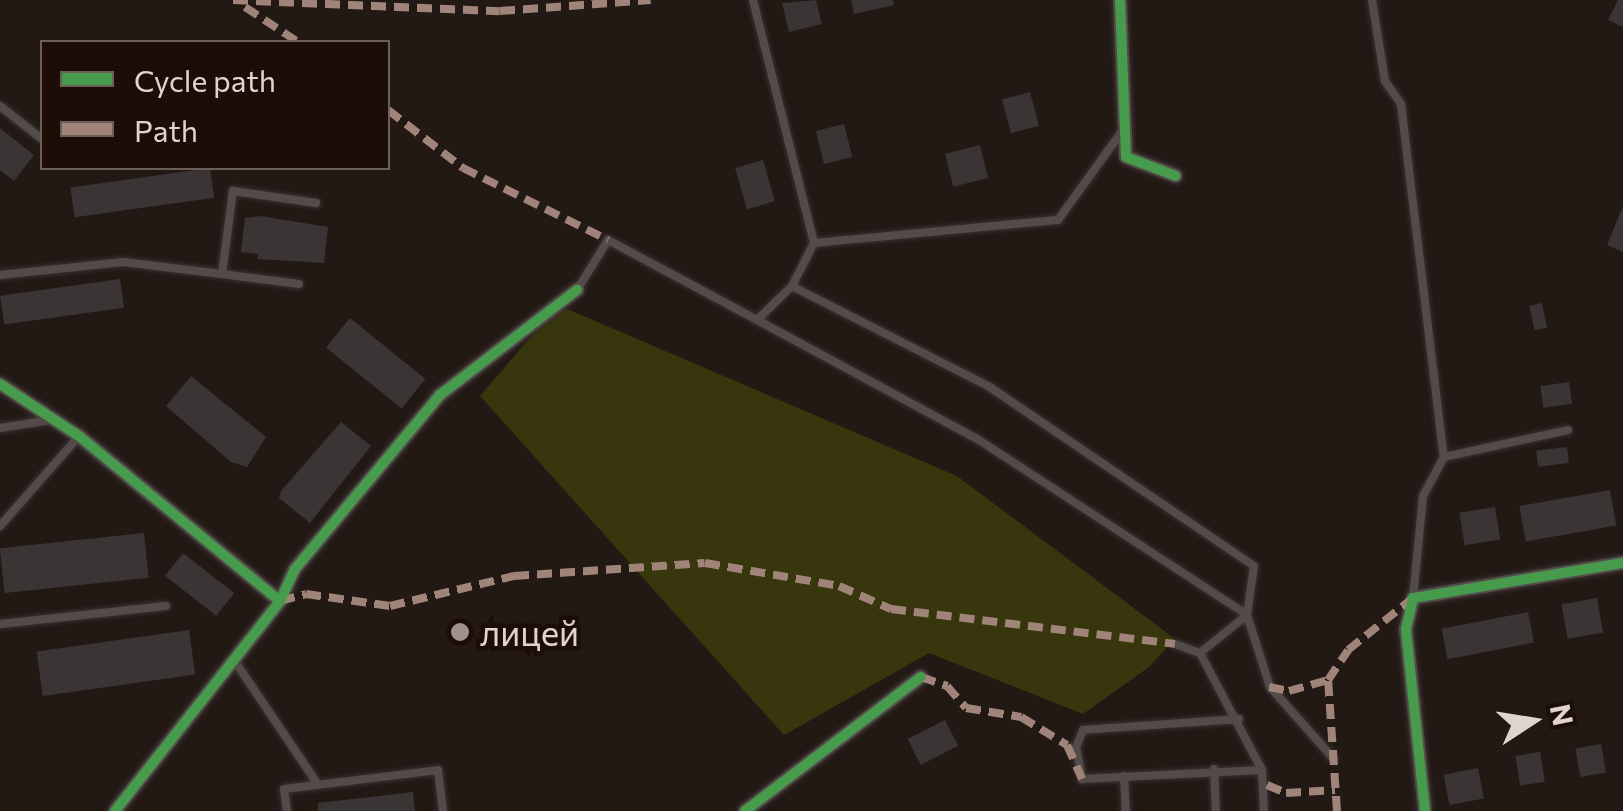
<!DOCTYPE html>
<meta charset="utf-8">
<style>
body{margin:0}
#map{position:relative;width:1623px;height:811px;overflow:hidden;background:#221915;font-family:Commissioner,sans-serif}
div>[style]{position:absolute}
.green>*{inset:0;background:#37360d}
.building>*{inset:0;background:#3a3435;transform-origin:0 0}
.roads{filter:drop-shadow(0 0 2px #3a3230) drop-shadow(0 0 2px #3a3230)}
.lane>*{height:8px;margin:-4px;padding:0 4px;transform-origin:4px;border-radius:4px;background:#534b49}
.street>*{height:14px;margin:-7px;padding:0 7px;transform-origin:7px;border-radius:7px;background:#534b49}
.quiet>*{height:8px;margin-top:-4px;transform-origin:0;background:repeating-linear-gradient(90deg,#a18479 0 15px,transparent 0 23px)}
.cycleway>*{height:10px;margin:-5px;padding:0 5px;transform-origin:5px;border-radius:5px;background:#469c4c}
.dots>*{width:28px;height:28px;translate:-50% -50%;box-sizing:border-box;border:5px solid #1d0d07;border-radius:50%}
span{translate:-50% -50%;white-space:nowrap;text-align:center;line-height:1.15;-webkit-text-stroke:9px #1d0d07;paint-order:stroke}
.poi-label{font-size:35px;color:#e0d4cf}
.left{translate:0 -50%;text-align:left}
.legend{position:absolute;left:40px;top:40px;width:350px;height:130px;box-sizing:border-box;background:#1d0d07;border:2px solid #6b5d57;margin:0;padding:12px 18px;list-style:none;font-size:30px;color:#e0d4cf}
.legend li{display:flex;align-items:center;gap:20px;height:50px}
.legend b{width:50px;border:2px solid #6b5d57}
.north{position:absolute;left:1483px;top:671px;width:100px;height:100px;-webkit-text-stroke:8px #1d0d07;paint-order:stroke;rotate:78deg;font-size:28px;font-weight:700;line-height:40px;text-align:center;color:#e0d4cf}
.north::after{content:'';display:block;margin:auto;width:35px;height:45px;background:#e0d4cf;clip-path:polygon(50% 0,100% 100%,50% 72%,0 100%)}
</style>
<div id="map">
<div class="green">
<i style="clip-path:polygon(558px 305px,957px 476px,1175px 639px,1149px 667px,1083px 714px,929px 653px,784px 735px,480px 396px)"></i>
</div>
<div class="building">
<i style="clip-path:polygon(816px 0,822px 24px,789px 32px,782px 3px)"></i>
<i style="clip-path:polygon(851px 0,893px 0,894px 5px,854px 14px)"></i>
<i style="clip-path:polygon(1618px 0,1623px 0,1623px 27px,1608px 20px)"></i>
<i style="left:1030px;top:92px;width:35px;height:29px;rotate:75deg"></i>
<i style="left:844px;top:124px;width:34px;height:29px;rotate:76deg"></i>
<i style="clip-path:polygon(0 128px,34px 155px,14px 181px,0 170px)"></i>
<i style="left:980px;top:145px;width:34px;height:36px;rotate:76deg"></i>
<i style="left:763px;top:160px;width:43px;height:29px;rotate:74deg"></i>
<i style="left:210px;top:168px;width:30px;height:141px;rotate:82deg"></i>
<i style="clip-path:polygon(1623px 206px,1623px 252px,1607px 245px)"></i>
<i style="clip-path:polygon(261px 216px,328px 227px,324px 263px,257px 259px,258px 254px,241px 252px,245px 218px)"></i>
<i style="left:120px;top:279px;width:29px;height:121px;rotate:82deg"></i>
<i style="left:1542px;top:303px;width:25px;height:13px;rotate:78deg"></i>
<i style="left:350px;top:318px;width:97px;height:38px;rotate:39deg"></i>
<i style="clip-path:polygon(191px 376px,266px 437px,247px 467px,231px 462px,166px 406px)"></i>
<i style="left:1569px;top:382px;width:22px;height:29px;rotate:82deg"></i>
<i style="clip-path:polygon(341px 422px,371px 446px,310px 523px,279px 498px,281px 491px)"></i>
<i style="left:1567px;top:447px;width:16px;height:31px;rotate:83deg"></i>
<i style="left:1610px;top:490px;width:36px;height:92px;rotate:80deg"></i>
<i style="left:1495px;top:507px;width:33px;height:36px;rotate:81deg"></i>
<i style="left:144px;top:533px;width:45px;height:145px;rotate:84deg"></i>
<i style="left:183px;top:553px;width:65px;height:29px;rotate:38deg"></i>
<i style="left:1597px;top:598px;width:35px;height:36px;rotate:80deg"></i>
<i style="left:1528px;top:612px;width:31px;height:88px;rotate:79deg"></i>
<i style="left:189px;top:630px;width:45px;height:154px;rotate:82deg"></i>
<i style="left:945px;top:720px;width:29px;height:42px;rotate:63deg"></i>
<i style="left:1601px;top:744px;width:29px;height:26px;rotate:80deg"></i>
<i style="left:1540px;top:752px;width:30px;height:25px;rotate:81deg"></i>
<i style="left:1478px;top:768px;width:31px;height:35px;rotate:79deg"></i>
<i style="clip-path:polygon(413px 792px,415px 811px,318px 811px,318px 803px)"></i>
</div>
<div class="roads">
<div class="lane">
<i style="left:753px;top:0;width:251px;rotate:75.9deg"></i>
<i style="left:1372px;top:0;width:82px;rotate:80.9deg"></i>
<i style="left:1385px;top:81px;width:28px;rotate:55deg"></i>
<i style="left:1401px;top:104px;width:356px;rotate:83.1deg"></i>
<i style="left:1444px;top:457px;width:44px;rotate:118.3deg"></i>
<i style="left:1423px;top:496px;width:102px;rotate:95.6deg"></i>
<i style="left:0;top:106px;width:53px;rotate:38.2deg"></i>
<i style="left:0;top:275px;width:124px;rotate:-6deg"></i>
<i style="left:123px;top:262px;width:100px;rotate:6.9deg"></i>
<i style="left:299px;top:284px;width:78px;rotate:-172.6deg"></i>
<i style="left:222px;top:274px;width:84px;rotate:-82.5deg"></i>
<i style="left:233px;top:191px;width:84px;rotate:8.2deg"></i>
<i style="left:792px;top:286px;width:48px;rotate:-62.9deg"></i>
<i style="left:814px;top:243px;width:245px;rotate:-5.4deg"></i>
<i style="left:1058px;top:220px;width:111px;rotate:-54.2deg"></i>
<i style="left:577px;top:290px;width:59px;rotate:-58.2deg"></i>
<i style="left:608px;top:240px;width:169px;rotate:28.2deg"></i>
<i style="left:757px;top:320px;width:252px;rotate:28.4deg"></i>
<i style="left:979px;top:440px;width:320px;rotate:33.1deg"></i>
<i style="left:1247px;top:615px;width:49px;rotate:-81.9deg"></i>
<i style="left:1254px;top:566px;width:319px;rotate:-145.9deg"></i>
<i style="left:990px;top:387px;width:222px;rotate:-153deg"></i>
<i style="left:792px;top:286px;width:49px;rotate:135.8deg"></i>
<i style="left:0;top:428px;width:51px;rotate:-9.1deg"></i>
<i style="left:1444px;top:457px;width:127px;rotate:-12.3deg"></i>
<i style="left:0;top:526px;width:120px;rotate:-48.7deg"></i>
<i style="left:0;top:624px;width:167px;rotate:-6.2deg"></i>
<i style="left:1175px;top:644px;width:27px;rotate:20deg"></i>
<i style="left:1200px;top:653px;width:60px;rotate:-39deg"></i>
<i style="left:1247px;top:615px;width:76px;rotate:72.3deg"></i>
<i style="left:1270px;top:687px;width:95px;rotate:48.4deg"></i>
<i style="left:1200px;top:653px;width:132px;rotate:62.1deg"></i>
<i style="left:234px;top:660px;width:148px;rotate:56deg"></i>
<i style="left:1239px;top:719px;width:156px;rotate:176deg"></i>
<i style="left:1083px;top:730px;width:18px;rotate:112deg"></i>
<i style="left:1076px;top:747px;width:33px;rotate:79deg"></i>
<i style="left:1082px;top:779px;width:180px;rotate:-2.9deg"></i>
<i style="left:1262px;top:770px;width:41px;rotate:87.2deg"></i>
<i style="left:1214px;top:769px;width:42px;rotate:87.3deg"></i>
<i style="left:1124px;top:776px;width:35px;rotate:87deg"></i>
<i style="left:287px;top:811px;width:22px;rotate:-98deg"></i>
<i style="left:284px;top:789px;width:155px;rotate:-7deg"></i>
<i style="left:438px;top:770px;width:41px;rotate:83deg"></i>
</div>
<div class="street">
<i style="left:1120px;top:0;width:157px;rotate:87.8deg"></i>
<i style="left:1126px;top:157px;width:53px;rotate:20.8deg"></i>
<i style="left:0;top:384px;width:95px;rotate:33.4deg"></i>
<i style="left:79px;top:436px;width:260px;rotate:39.4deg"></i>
<i style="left:115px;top:811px;width:267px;rotate:-51.8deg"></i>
<i style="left:280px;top:601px;width:35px;rotate:-65deg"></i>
<i style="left:295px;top:569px;width:226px;rotate:-50.2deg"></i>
<i style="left:440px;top:395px;width:173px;rotate:-37.5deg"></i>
<i style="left:745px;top:811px;width:221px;rotate:-37.3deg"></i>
<i style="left:1425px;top:811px;width:183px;rotate:-96deg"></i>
<i style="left:1406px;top:629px;width:32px;rotate:-77deg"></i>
<i style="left:1413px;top:598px;width:213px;rotate:-9.5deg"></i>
</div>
</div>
<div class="quiet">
<i style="left:233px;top:0;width:267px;rotate:2.4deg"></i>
<i style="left:500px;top:11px;width:151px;rotate:-4.2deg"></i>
<i style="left:245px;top:7px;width:64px;rotate:33.4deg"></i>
<i style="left:388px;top:110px;width:95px;rotate:37.7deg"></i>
<i style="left:463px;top:168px;width:162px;rotate:26.4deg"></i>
<i style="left:280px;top:601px;width:27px;rotate:-15deg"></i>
<i style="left:306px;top:594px;width:85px;rotate:8.1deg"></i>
<i style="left:390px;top:606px;width:128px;rotate:-13.6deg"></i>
<i style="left:514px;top:576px;width:191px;rotate:-3.9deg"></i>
<i style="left:705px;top:563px;width:136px;rotate:9.7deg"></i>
<i style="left:839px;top:586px;width:57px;rotate:23.9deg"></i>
<i style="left:891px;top:609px;width:286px;rotate:7deg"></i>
<i style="left:921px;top:677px;width:28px;rotate:19deg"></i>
<i style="left:947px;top:686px;width:29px;rotate:49deg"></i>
<i style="left:966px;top:708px;width:56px;rotate:9.3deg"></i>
<i style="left:1021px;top:717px;width:54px;rotate:31.3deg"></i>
<i style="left:1067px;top:745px;width:37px;rotate:66deg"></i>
<i style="left:1269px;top:687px;width:20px;rotate:11deg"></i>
<i style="left:1289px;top:691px;width:41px;rotate:-15.8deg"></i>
<i style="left:1267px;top:785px;width:21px;rotate:23deg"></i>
<i style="left:1286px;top:793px;width:49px;rotate:-3.5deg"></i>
<i style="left:1337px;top:811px;width:131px;rotate:-93.9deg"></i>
<i style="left:1328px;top:680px;width:36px;rotate:-56deg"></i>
<i style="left:1348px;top:650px;width:83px;rotate:-38.7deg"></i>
</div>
<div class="cycleway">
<i style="left:1120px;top:0;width:157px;rotate:87.8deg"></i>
<i style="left:1126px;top:157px;width:53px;rotate:20.8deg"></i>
<i style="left:0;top:384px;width:95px;rotate:33.4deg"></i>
<i style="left:79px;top:436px;width:260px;rotate:39.4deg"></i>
<i style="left:115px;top:811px;width:267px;rotate:-51.8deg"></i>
<i style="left:280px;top:601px;width:35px;rotate:-65deg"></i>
<i style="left:295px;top:569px;width:226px;rotate:-50.2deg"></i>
<i style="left:440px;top:395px;width:173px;rotate:-37.5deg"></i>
<i style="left:745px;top:811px;width:221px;rotate:-37.3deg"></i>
<i style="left:1425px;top:811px;width:183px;rotate:-96deg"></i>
<i style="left:1406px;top:629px;width:32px;rotate:-77deg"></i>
<i style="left:1413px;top:598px;width:213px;rotate:-9.5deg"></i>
</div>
<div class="dots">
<i style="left:460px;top:632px;background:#9e938e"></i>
</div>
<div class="poi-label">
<span class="left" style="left:480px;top:632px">лицей</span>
</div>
<ul class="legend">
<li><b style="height:12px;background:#469c4c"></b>Cycle path</li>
<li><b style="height:12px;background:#a18479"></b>Path</li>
</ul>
<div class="north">N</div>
</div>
